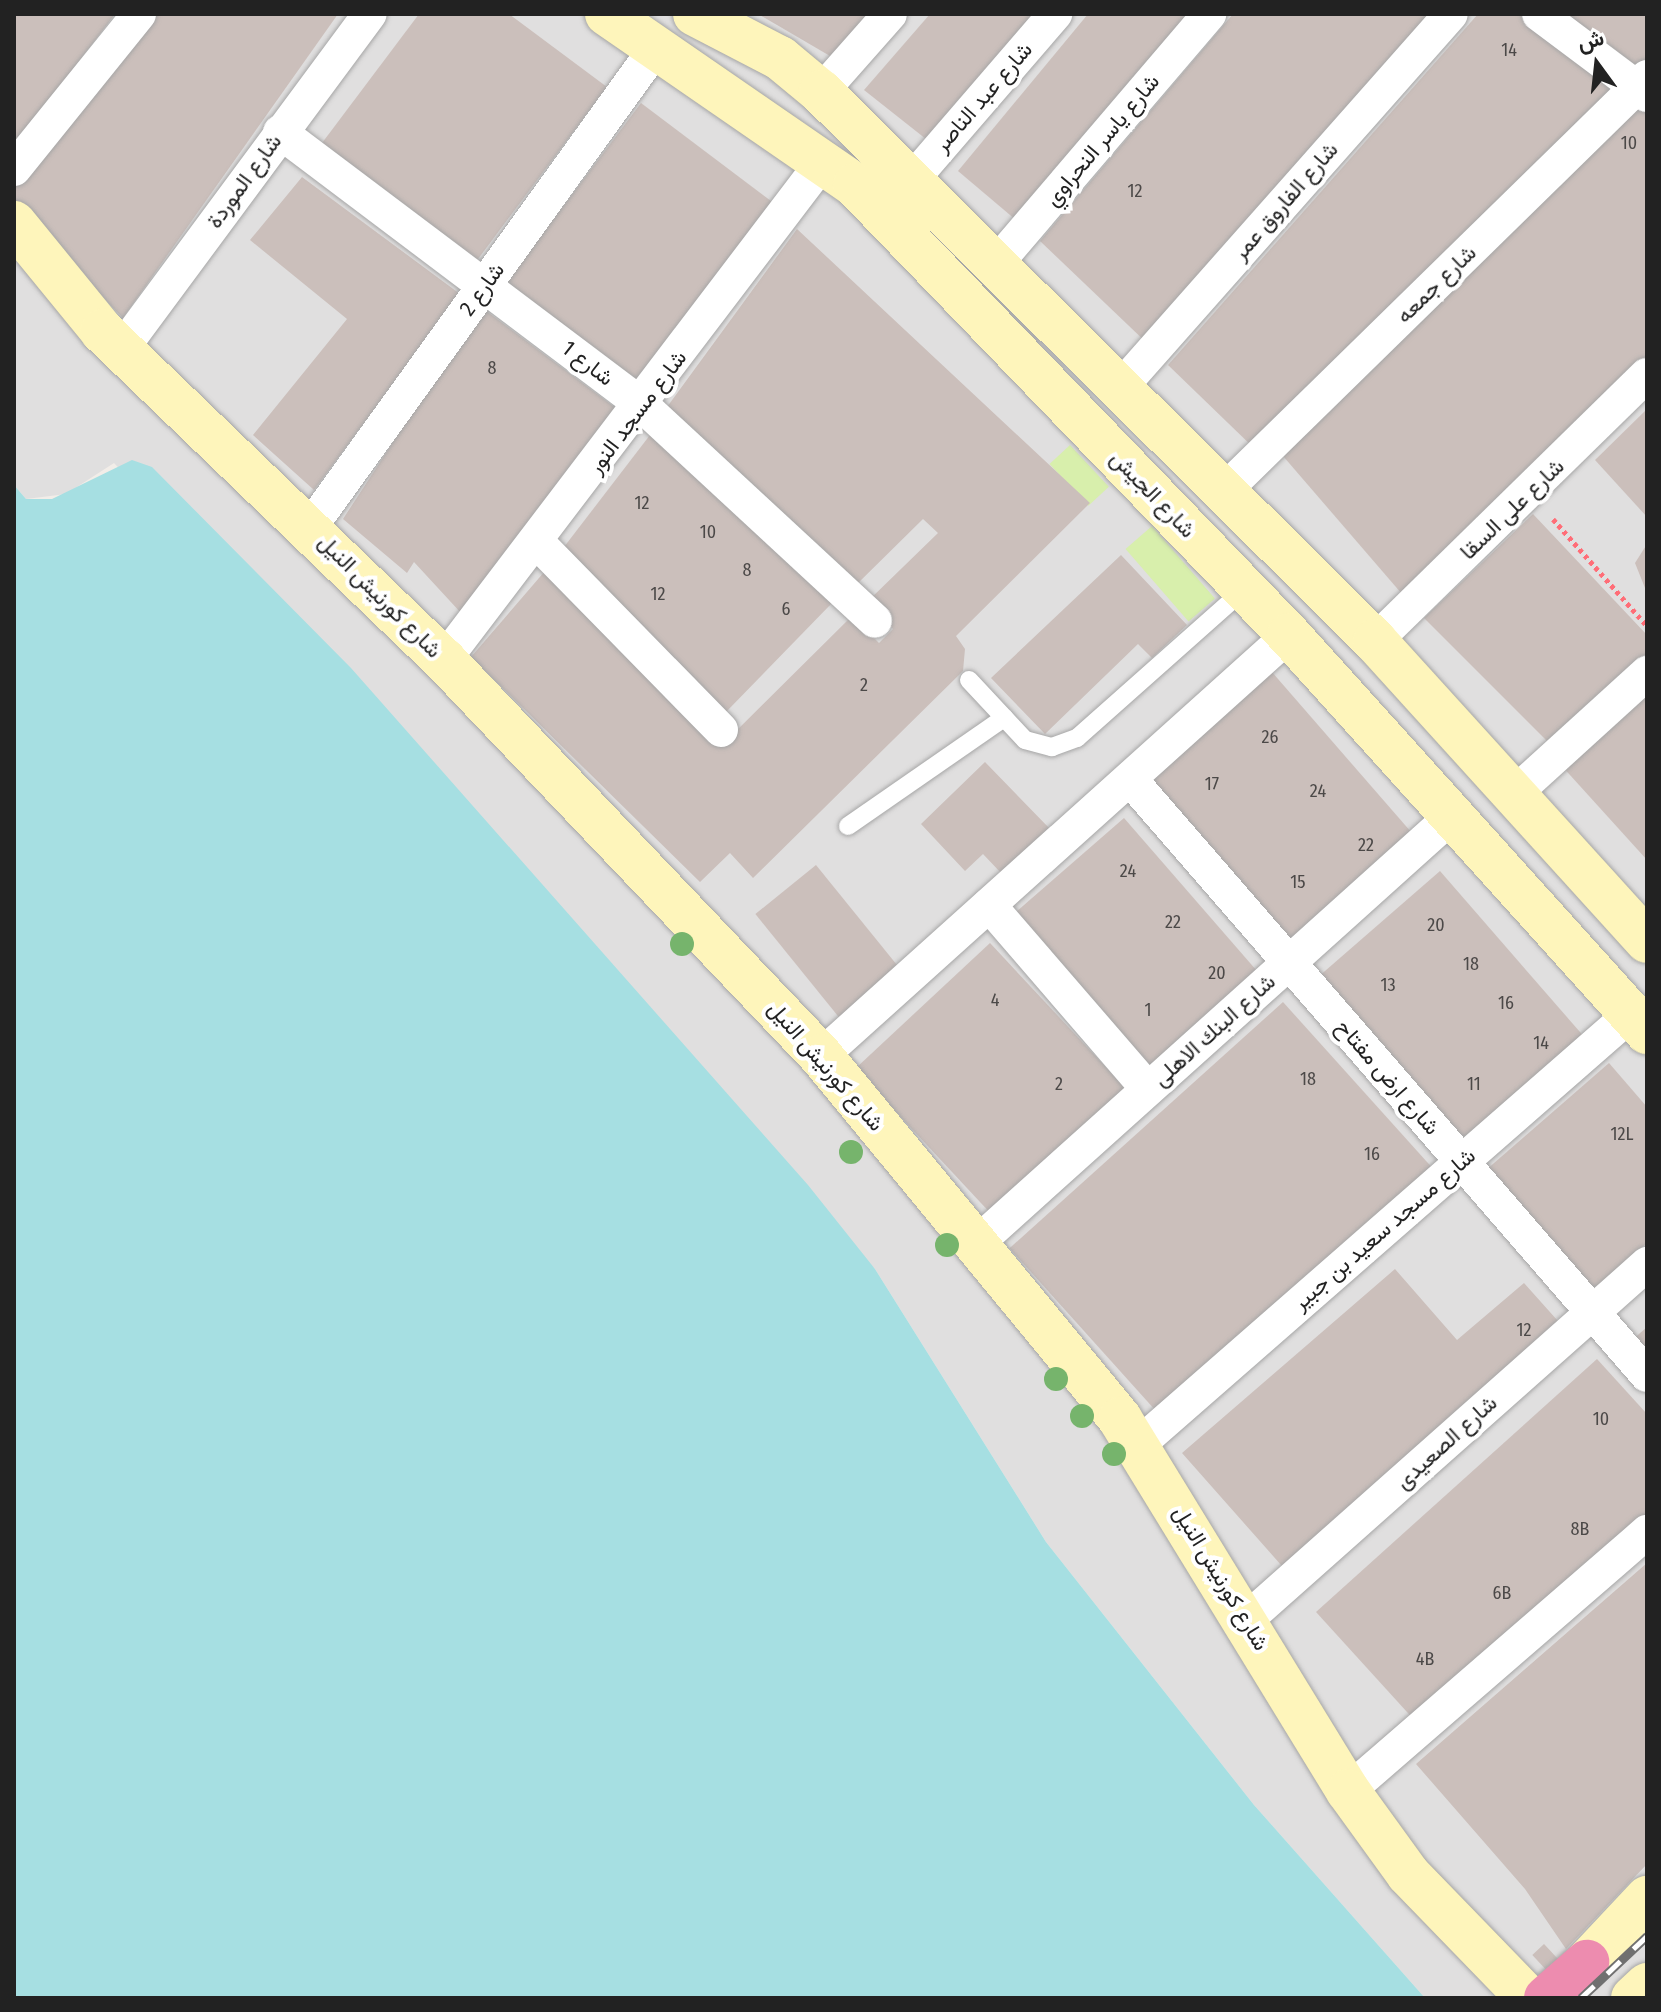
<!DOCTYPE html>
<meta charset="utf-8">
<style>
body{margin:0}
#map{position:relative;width:1661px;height:2012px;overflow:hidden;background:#f2ede8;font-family:"Fira Sans Condensed",Vazirmatn,sans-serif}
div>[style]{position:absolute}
.residential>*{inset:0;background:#e0dfdf}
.grass>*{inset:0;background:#d8efac;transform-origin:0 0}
.water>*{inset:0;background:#a6dfe2}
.building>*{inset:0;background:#cbbfbb;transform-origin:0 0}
.path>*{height:5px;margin-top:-2.5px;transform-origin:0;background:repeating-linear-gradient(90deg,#ff6d77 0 4px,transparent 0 8px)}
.roads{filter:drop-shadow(0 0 2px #a6a6a6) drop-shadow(0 0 2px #a6a6a6)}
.lane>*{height:18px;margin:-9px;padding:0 9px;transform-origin:9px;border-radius:9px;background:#fff}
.street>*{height:34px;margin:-17px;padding:0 17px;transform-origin:17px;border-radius:17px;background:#fff}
.secondary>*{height:44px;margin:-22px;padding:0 22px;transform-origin:22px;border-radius:22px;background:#fef5bb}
.highway>*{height:44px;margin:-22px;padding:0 22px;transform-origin:22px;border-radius:22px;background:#ed8caf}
.rail>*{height:9px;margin-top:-4.5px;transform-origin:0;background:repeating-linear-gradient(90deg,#fff 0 18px,#707070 0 36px);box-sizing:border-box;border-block:2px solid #707070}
.trees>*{width:24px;height:24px;margin:-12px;border-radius:50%;background:#76b46c}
span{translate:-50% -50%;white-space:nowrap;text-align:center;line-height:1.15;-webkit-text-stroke:8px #fff;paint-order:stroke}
.number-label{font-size:18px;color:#4c4948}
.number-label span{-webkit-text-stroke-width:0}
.street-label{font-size:22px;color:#222}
.frame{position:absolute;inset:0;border:16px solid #222;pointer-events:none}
.north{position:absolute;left:1557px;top:24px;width:80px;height:80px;-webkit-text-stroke:6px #fff;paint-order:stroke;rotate:345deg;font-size:22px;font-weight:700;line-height:32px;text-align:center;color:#222}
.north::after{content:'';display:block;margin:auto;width:28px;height:36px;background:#222;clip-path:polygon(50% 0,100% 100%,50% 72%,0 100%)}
</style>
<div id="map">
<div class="residential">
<i style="clip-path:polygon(14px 14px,1647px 14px,1647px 1998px,1425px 1998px,1254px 1805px,1046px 1542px,875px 1269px,114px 463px,66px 494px,26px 499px,14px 485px)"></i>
</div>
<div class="grass">
<i style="left:1070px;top:445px;width:57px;height:28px;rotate:47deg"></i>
<i style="left:1152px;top:526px;width:96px;height:35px;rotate:49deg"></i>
</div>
<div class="water">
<i style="clip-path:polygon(132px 460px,152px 467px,351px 668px,808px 1185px,875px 1269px,1046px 1542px,1254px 1805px,1425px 1998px,14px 1998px,14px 485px,26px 499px,52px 499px)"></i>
</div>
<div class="building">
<i style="clip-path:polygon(14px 14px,115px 14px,14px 147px)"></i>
<i style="clip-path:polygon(151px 14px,338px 14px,123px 318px,14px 207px,14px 182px)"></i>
<i style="clip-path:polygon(419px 14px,509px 14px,607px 87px,472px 267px,316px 151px)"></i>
<i style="clip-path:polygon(758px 14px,881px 14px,842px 63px)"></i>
<i style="clip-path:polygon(930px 14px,1042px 14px,931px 143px,864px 90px)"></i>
<i style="clip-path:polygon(1088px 14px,1199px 14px,1023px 226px,958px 171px)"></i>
<i style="clip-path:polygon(1233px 14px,1439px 14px,1150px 346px,1040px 241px)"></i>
<i style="clip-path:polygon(1478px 14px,1518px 14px,1618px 91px,1258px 452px,1168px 365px)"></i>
<i style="clip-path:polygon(1552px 14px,1647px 14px,1647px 59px,1631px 76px)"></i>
<i style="left:641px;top:103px;width:177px;height:228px;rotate:37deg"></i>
<i style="clip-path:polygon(1636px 103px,1647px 111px,1647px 364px,1408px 601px,1283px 456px)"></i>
<i style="clip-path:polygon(302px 177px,460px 294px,314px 490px,253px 435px,347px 319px,250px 240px)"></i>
<i style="clip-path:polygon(797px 229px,1090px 503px,956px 636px,965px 649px,963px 671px,753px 878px,730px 853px,700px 882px,471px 657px,545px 571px,724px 743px,852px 616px,879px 643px,893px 629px,867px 602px,938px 533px,923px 519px,853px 588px,659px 418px)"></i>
<i style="clip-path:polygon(481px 307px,625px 415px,461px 613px,414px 562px,407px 573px,343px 519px)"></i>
<i style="clip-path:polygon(1647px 409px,1647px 517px,1595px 460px)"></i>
<i style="clip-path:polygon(650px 435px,833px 602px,726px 712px,564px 547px)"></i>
<i style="clip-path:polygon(1533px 514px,1647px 635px,1647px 653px,1551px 745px,1424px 618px)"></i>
<i style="clip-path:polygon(1647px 544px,1647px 593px,1635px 563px)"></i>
<i style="clip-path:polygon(1121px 555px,1187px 625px,1152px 658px,1138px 644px,1045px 734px,991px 678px)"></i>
<i style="left:1265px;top:664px;width:230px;height:169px;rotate:49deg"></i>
<i style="clip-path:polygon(1647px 686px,1647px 860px,1560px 764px)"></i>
<i style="clip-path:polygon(985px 762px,1050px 829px,1002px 874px,983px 854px,965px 871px,921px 824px)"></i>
<i style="left:1124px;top:818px;width:213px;height:146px;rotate:49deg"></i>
<i style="left:816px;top:865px;width:139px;height:78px;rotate:51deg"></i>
<i style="left:1440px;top:871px;width:221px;height:160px;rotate:49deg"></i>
<i style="left:990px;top:943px;width:209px;height:184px;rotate:47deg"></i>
<i style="left:1283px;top:1002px;width:225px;height:368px;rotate:48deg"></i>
<i style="clip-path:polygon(1609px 1063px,1647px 1107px,1647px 1243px,1592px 1291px,1486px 1170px)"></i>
<i style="clip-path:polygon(1395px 1269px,1457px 1340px,1524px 1283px,1566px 1330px,1289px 1574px,1182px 1453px)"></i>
<i style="clip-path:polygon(1647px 1327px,1647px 1359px,1631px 1341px)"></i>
<i style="clip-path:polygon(1597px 1359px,1647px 1414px,1647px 1517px,1417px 1723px,1316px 1612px)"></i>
<i style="clip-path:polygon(1647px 1563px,1647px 1864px,1566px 1949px,1525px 1889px,1416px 1764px)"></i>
<i style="left:1544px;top:1944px;width:37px;height:16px;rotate:47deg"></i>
</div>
<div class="path">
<i style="left:1553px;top:519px;width:142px;rotate:48.7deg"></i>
</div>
<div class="roads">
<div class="lane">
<i style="left:969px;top:680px;width:82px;rotate:47deg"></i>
<i style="left:1025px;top:740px;width:28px;rotate:15deg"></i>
<i style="left:1052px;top:747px;width:27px;rotate:-20deg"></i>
<i style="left:1077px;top:738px;width:225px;rotate:-41.6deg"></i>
<i style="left:848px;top:826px;width:190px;rotate:-34.7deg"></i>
</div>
<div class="street">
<i style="left:1539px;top:14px;width:135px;rotate:36.9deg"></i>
<i style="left:821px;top:92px;width:104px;rotate:-48.5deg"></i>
<i style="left:280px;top:132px;width:455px;rotate:37deg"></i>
<i style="left:643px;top:406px;width:316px;rotate:42.8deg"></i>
<i style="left:14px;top:169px;width:199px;rotate:-51.1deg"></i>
<i style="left:911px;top:181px;width:221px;rotate:-49.2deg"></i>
<i style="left:995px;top:265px;width:330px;rotate:-49.5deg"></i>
<i style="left:121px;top:350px;width:418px;rotate:-53.5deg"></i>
<i style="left:1120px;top:388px;width:499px;rotate:-48.5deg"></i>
<i style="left:1224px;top:491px;width:592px;rotate:-44.38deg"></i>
<i style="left:311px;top:526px;width:584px;rotate:-54.19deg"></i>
<i style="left:537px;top:542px;width:263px;rotate:45.6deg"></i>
<i style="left:1375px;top:641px;width:380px;rotate:-44.4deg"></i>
<i style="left:444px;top:660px;width:629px;rotate:-52.75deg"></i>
<i style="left:1130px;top:779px;width:789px;rotate:49.06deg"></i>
<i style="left:1514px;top:794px;width:180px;rotate:-42.3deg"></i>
<i style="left:989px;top:905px;width:243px;rotate:49.2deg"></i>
<i style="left:821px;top:1056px;width:629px;rotate:-41.97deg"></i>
<i style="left:976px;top:1244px;width:640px;rotate:-41.96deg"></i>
<i style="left:1138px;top:1445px;width:655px;rotate:-41.16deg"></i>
<i style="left:1245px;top:1621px;width:538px;rotate:-41.61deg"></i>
<i style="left:1348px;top:1791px;width:396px;rotate:-40.9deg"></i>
</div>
<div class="secondary">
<i style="left:607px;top:14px;width:301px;rotate:34.6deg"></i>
<i style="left:855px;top:185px;width:625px;rotate:46.04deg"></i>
<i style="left:1289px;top:635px;width:535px;rotate:47.96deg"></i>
<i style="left:695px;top:14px;width:96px;rotate:27.4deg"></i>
<i style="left:780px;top:58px;width:53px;rotate:39.7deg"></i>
<i style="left:821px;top:92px;width:780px;rotate:44.74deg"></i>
<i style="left:1375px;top:641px;width:405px;rotate:47.8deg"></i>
<i style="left:14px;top:223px;width:139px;rotate:50.8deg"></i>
<i style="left:102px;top:331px;width:475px;rotate:43.9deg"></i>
<i style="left:444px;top:660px;width:547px;rotate:46.41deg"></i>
<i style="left:821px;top:1056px;width:470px;rotate:50.5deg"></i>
<i style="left:1120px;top:1419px;width:436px;rotate:58.5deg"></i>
<i style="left:1348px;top:1791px;width:102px;rotate:54.1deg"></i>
<i style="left:1408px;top:1874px;width:173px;rotate:45.9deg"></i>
<i style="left:1587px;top:1962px;width:88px;rotate:-46.8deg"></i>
<i style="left:1633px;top:1998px;width:19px;rotate:-43deg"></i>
</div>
<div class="highway">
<i style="left:1546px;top:1998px;width:55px;rotate:-41.3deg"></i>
</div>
</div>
<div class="rail">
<i style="left:1581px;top:1998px;width:91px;rotate:-43.2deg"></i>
</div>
<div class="trees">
<i style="left:682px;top:944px"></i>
<i style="left:851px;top:1152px"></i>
<i style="left:947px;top:1245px"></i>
<i style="left:1056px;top:1379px"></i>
<i style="left:1082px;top:1416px"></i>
<i style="left:1114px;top:1454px"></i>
</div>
<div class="number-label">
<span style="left:1509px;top:50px">14</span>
<span style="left:1629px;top:143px">10</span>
<span style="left:1135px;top:191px">12</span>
<span style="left:492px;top:368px">8</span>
<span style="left:642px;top:503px">12</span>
<span style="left:708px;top:532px">10</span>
<span style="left:747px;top:570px">8</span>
<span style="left:658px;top:594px">12</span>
<span style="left:786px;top:609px">6</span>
<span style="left:864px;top:685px">2</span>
<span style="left:1270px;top:737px">26</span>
<span style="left:1212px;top:784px">17</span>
<span style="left:1318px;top:791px">24</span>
<span style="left:1366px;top:845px">22</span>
<span style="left:1128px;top:871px">24</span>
<span style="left:1298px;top:882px">15</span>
<span style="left:1173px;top:922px">22</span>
<span style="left:1436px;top:925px">20</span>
<span style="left:1471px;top:964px">18</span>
<span style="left:1217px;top:973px">20</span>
<span style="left:1388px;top:985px">13</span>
<span style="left:995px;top:1000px">4</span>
<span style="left:1506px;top:1003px">16</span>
<span style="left:1148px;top:1010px">1</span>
<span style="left:1541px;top:1043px">14</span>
<span style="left:1308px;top:1079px">18</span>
<span style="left:1059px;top:1084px">2</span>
<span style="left:1474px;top:1084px">11</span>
<span style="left:1622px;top:1134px">12L</span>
<span style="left:1372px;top:1154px">16</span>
<span style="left:1524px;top:1330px">12</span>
<span style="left:1601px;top:1419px">10</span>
<span style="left:1580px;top:1529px">8B</span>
<span style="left:1502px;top:1593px">6B</span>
<span style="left:1425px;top:1659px">4B</span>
</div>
<div class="street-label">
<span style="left:983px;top:97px;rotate:-49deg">شارع عبد الناصر</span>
<span style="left:1102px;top:140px;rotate:-50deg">شارع ياسر النحراوي</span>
<span style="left:244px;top:181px;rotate:-54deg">شارع الموردة</span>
<span style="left:1285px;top:201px;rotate:-49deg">شارع الفاروق عمر</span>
<span style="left:1436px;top:284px;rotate:-44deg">شارع جمعه</span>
<span style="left:482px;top:289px;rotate:-54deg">شارع 2</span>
<span style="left:588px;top:363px;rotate:38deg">شارع 1</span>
<span style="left:637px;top:412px;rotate:-53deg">شارع مسجد النور</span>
<span style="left:1153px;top:494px;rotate:46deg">شارع الجيش</span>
<span style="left:1512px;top:509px;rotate:-44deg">شارع على السقا</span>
<span style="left:380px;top:596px;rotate:45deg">شارع كورنيش النيل</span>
<span style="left:1214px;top:1030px;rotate:-42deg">شارع البنك الاهلى</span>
<span style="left:826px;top:1066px;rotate:49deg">شارع كورنيش النيل</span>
<span style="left:1388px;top:1077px;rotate:49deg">شارع ارض مفتاح</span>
<span style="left:1384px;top:1229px;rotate:-41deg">شارع مسجد سعيد بن جبير</span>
<span style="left:1446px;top:1442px;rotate:-42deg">شارع الصعيدى</span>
<span style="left:1221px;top:1578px;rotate:59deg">شارع كورنيش النيل</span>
</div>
<div class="frame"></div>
<div class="north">ش</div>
</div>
